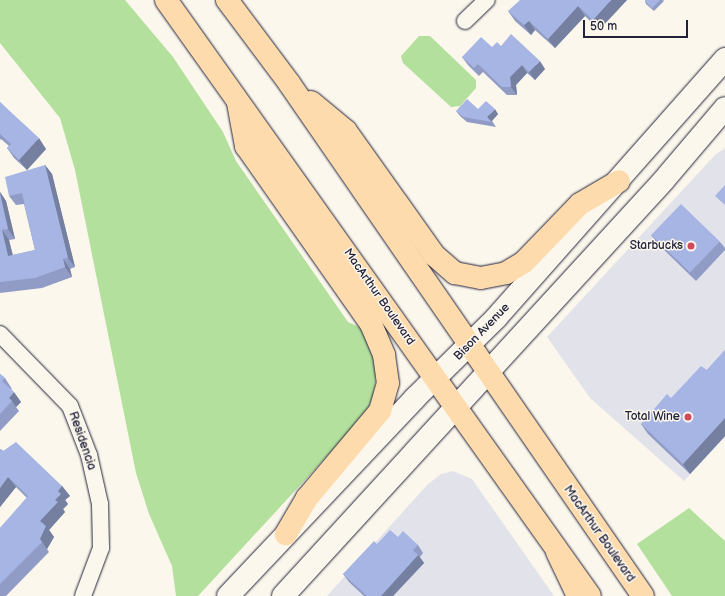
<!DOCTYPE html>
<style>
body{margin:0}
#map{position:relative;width:725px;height:596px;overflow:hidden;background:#fbf7ec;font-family:"Balsamiq Sans",sans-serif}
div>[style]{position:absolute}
.built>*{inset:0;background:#e2e3ea}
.green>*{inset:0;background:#b4e09d}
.roads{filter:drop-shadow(0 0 1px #22223b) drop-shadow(0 0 1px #22223b)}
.street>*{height:16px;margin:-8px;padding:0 8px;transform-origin:8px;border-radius:8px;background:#fbf7ec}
.secondary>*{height:22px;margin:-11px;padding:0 11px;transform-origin:11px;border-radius:11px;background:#fbf7ec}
.primary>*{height:22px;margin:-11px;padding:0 11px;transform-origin:11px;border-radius:11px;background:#fedbac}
.highway>*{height:22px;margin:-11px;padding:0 11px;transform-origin:11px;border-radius:11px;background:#fedbac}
.wall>*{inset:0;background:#909cc5}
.shaded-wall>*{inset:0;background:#757fa0}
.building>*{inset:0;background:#a7b5e5;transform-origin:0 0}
.dots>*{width:11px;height:11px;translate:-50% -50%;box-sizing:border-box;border:2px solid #fbf7ec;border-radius:50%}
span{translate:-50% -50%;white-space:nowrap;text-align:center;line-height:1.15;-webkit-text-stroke:3px #fbf7ec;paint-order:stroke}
.poi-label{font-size:12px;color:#22223b}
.right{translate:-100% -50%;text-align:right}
.street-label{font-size:12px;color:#22223b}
.scale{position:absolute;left:583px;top:20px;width:105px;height:18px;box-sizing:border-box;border:2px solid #22223b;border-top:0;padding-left:5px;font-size:12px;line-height:14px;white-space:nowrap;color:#22223b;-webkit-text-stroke:3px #fbf7ec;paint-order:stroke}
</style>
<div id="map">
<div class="built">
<i style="clip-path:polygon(725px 148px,725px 437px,684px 481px,590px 398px,547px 337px,715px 155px)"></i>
<i style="clip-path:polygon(453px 471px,472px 479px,554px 596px,327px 596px,427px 485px,441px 474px)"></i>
</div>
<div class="green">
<i style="clip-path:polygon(0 0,125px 0,173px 57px,223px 132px,236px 161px,348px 322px,362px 328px,377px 364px,374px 395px,364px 416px,198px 596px,176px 596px,172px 566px,149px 514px,136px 473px,75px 170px,60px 118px,0 43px)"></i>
<i style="clip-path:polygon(419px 36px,430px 36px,476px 80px,476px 88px,460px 106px,451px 107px,403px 63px,401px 56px)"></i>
<i style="clip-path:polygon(689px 508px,725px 541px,725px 596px,672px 596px,637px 544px)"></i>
</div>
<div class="roads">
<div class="street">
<i style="left:465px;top:21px;width:30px;rotate:-44deg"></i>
<i style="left:0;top:334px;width:100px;rotate:45.8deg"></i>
<i style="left:70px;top:406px;width:53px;rotate:68.8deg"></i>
<i style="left:89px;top:455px;width:50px;rotate:77.3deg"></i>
<i style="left:100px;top:504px;width:44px;rotate:88.7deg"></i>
<i style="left:101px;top:548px;width:51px;rotate:110.6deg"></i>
</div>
<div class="secondary">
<i style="left:228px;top:596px;width:272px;rotate:-46.6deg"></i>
<i style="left:415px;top:398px;width:114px;rotate:-44.6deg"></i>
<i style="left:496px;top:318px;width:346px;rotate:-48.5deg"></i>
<i style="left:283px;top:596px;width:564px;rotate:-47.51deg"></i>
<i style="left:664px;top:180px;width:94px;rotate:-49.7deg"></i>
</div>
<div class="primary">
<i style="left:166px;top:0;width:731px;rotate:54.57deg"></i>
<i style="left:227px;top:0;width:104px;rotate:53.2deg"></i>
<i style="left:289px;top:83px;width:623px;rotate:55.39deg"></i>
<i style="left:311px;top:102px;width:45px;rotate:39.6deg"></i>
<i style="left:346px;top:131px;width:152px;rotate:54.6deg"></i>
<i style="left:434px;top:255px;width:28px;rotate:41deg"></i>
<i style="left:455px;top:273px;width:26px;rotate:11deg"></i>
<i style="left:481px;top:278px;width:25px;rotate:-11deg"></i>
<i style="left:506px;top:273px;width:21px;rotate:-31deg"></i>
<i style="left:524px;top:262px;width:81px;rotate:-46deg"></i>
<i style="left:580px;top:204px;width:45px;rotate:-30.5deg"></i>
<i style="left:238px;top:103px;width:44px;rotate:79.5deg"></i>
<i style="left:246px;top:146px;width:218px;rotate:54.9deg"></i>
<i style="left:371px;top:324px;width:34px;rotate:67deg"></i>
<i style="left:384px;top:355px;width:28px;rotate:82deg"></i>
<i style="left:388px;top:383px;width:29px;rotate:106deg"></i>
<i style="left:380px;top:411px;width:114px;rotate:130deg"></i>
<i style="left:307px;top:498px;width:42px;rotate:120.3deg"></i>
</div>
<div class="highway">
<i style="left:557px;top:552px;width:49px;rotate:64.5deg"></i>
</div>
</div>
<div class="wall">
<i style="clip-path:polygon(627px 0,599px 30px,585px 16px,555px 48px,535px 30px,531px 35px,515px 21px,508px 11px)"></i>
<i style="clip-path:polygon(645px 0,663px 0,664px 1px,654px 11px,646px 4px,645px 1px)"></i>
<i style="clip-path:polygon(501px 46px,545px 69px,535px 80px,527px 73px,516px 85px,517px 95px,507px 95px,483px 72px,479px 76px,468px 65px,462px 57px,492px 47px)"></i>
<i style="clip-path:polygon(0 102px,46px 149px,27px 170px,14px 158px,7px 148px,9px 146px,1px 139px,0 140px)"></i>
<i style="clip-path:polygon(456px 111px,498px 114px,492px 121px,496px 127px,467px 122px,460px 116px)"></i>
<i style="clip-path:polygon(45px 165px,52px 174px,75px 267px,70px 269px,72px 277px,42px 288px,0 293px,0 192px,6px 201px,15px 239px,9px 240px,13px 255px,35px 250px,24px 204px,16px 205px,9px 196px)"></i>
<i style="clip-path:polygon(651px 235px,720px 242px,725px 248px,725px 250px,696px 281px,657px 243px)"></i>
<i style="clip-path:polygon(725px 350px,725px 436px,690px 474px,648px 434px,641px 424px,707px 370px)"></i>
<i style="clip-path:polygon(0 374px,5px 378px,12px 389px,11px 389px,21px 402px,16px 407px,19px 411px,0 431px)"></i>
<i style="clip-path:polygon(0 449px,62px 486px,70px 496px,65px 500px,68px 504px,63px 509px,65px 512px,49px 530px,54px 537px,47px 549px,49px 552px,6px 596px,0 596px,0 528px,27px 498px,16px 487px,0 507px)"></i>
<i style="clip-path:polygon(398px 537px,418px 545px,423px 553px,420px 557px,424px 563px,393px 596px,364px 596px,349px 582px,343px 574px,377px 544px)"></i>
</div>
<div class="shaded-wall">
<i style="clip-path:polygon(611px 0,627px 0,599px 30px,593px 20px)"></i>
<i style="clip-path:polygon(578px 6px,585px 16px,555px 48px,548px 39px)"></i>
<i style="clip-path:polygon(529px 21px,535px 30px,531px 35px,524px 25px)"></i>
<i style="clip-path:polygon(540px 61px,545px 69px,535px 80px,529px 72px)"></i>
<i style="clip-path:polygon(522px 65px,527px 73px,516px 85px,517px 95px,511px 87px,510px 77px)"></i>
<i style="clip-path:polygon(495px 109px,498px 114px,491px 122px,487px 117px)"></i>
<i style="clip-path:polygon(39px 138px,46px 149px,27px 170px,19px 160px)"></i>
<i style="clip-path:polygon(45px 165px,52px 174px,75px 267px,68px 258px)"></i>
<i style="clip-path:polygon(0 192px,6px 201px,15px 239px,8px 229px)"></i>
<i style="clip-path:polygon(2px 230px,9px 240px,15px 266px,8px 256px)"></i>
<i style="clip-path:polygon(63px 259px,70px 269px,72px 277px,65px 267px)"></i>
<i style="clip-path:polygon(14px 392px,21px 402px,16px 407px,12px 401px,9px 398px)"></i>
<i style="clip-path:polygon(725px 418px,725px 436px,690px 474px,683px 464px)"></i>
<i style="clip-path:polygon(8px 477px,16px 487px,0 507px,0 488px)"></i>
<i style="clip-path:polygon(62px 486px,70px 496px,65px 500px,68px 504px,63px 509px,65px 512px,49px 530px,54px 537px,47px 549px,40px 539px,40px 521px,55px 500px,58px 491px)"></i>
<i style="clip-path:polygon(418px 555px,424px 563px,393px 596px,381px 596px)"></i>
</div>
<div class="building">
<i style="clip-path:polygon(520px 0,611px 0,593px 20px,578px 6px,548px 39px,529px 21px,524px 25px,508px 11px)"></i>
<i style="clip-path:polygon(645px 0,660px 0,652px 8px,645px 1px)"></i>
<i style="clip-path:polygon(511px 34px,540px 61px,529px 72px,522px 65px,510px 77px,511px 87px,502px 87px,478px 64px,474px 68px,462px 57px,481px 37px,492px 47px,497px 42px,501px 46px)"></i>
<i style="clip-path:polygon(467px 99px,478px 109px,486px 101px,495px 109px,487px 117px,492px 122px,463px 117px,456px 111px)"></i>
<i style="clip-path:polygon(0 102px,39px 138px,19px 160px,7px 148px,11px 144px,0 134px)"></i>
<i style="clip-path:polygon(45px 165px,68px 258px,63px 259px,65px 267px,35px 278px,0 282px,0 194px,8px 229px,2px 230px,8px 256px,35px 250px,22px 193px,9px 196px,5px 177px)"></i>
<i style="clip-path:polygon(725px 185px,725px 205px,715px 196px)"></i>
<i style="left:681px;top:204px;width:54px;height:43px;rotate:44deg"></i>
<i style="clip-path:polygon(725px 350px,725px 418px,683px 464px,641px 424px,667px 394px,671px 398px,701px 366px,707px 370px)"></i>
<i style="clip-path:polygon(0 374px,5px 378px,2px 381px,14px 392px,9px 398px,12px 401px,0 414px)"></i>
<i style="clip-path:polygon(16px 442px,62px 486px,58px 491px,61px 494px,55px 500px,58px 502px,40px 521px,46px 526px,40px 539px,42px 542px,0 584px,0 528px,28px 496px,8px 477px,0 488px,0 449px,1px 449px,3px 451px)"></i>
<i style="clip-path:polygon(390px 530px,398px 537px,403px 531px,418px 545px,413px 550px,418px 555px,381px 596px,367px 596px,343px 574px,374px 541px,377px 544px)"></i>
</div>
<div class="dots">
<i style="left:691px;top:246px;background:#d1495b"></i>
<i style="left:688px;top:417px;background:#d1495b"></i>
</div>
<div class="poi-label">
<span class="right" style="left:683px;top:246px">Starbucks</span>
<span class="right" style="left:680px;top:417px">Total Wine</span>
</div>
<div class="street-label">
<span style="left:379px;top:297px;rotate:55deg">MacArthur Boulevard</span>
<span style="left:482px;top:332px;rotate:-46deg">Bison Avenue</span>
<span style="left:82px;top:441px;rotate:71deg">Residencia</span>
<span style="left:599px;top:534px;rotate:55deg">MacArthur Boulevard</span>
</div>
<div class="scale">50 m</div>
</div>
